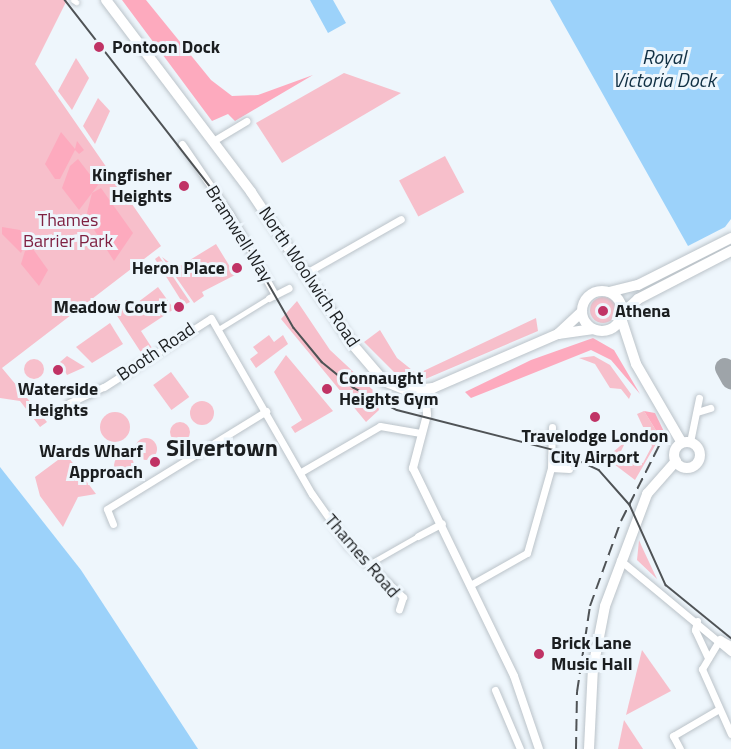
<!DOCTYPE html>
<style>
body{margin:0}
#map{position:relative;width:731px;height:749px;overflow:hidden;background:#eef6fc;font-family:"Titillium Web",sans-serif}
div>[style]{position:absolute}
.green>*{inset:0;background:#f7bfcb;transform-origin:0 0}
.round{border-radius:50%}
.forest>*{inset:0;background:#fdaabe}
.water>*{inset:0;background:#9cd2fa}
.taxiway>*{height:20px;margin:-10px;padding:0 10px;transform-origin:10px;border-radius:10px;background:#9ea4a9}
.roads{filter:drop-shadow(0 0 2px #bbc3c9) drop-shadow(0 0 2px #bbc3c9)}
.pedestrian>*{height:5px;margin:-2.5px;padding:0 2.5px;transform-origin:2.5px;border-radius:2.5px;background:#fff}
.minor>*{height:7px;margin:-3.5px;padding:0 3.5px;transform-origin:3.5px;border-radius:3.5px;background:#fff}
.tertiary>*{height:8px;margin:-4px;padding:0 4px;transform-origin:4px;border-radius:4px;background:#fff}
.primary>*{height:10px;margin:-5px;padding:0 5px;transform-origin:5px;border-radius:5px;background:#fff}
.primary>.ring{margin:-5px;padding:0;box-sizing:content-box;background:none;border:10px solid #fff;border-radius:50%}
.tram>*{height:1.5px;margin:-0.75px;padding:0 0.75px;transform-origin:0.75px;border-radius:0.75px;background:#4f5356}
.rail>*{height:2px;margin-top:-1px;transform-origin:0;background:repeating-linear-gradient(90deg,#4f5356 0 12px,transparent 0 18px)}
.dots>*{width:16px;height:16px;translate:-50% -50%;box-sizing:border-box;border:3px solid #eef6fc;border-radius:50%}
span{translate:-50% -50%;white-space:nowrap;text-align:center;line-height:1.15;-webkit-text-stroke:6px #eef6fc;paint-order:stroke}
.poi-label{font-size:18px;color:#1b1e20;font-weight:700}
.left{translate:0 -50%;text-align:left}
.right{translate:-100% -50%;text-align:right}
.park-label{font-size:18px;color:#7f2142}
.street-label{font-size:18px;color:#1b1e20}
.water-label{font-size:20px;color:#113044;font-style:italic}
.district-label{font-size:24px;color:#1b1e20;font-weight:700}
</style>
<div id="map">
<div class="green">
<i style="clip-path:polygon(0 0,67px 0,35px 64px,161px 246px,2px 368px,47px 422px,40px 427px,20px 401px,0 398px)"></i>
<i style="clip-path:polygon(76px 58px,89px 78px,72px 110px,58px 91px)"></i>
<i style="clip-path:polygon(344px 73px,401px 93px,282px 163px,256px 123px)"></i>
<i style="clip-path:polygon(98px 98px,110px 111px,95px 144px,83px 126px)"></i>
<i style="left:445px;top:156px;width:41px;height:52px;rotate:62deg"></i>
<i style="clip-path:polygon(216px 244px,235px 275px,202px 292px,204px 296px,194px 303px,162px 257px,182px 272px,180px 266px)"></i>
<i style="clip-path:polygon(159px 256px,190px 302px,184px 305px,155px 259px)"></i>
<i style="clip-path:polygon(158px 287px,174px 309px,141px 331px,152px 348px,142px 354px,110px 305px,116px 300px,125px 312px)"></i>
<i class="round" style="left:590px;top:297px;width:26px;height:26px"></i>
<i style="clip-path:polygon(297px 301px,330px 350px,374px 391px,379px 410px,366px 422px,281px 319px)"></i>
<i style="clip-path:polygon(536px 318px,538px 331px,423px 380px,394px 372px,364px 342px,380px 330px,397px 358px,417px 374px)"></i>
<i style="clip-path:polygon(110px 323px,123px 344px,92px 363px,76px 347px)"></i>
<i style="clip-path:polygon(269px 335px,274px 342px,283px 335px,288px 344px,256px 368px,250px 359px,258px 353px,253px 347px)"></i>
<i style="clip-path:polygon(286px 355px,333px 411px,295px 433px,291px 427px,302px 420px,274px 372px)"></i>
<i style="clip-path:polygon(67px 356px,85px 367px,67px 375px,60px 362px)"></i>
<i style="clip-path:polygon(594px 356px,610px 365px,631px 394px,629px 399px,621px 389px,610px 388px,595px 364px,579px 358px)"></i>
<i class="round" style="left:24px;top:359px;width:20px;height:20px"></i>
<i style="left:171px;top:372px;width:31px;height:22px;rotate:54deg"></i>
<i class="round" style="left:190px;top:401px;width:24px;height:24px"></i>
<i style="clip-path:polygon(644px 411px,660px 437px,635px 480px,606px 458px,626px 441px,618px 457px,643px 463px,652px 446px,637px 414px)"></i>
<i class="round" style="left:100px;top:412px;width:30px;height:30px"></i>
<i class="round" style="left:170px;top:422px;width:20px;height:20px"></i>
<i class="round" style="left:135px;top:438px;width:22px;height:22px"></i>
<i style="clip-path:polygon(66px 454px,96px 494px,78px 497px,63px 527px,40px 496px,35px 477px)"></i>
<i class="round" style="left:114px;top:455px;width:20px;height:20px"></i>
<i style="clip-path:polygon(639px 540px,642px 547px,657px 579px,637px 560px)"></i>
<i style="clip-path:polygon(642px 650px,671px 691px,626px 715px)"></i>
<i style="clip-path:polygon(624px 720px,643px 749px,618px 749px)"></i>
</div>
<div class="forest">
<i style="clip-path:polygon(122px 0,146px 0,211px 80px,232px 96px,258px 95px,313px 75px,235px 121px,228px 114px,212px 121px)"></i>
<i style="clip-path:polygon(61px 132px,75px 149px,77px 141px,84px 150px,79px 154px,75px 150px,60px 179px,55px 179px,45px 164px)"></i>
<i style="clip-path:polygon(78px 159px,98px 185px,79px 210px,62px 188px,70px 166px)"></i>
<i style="clip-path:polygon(101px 188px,133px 233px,114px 261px,86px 217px,92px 193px)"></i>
<i style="clip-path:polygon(2px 227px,20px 230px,27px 240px,21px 253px,2px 234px)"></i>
<i style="clip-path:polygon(33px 249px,48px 270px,39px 286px,21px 264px,25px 251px)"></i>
<i style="clip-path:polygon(593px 338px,614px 350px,640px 394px,611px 360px,591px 350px,471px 398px,465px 392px,531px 360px)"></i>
<i style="clip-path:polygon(644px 411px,655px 413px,669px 442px,660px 437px)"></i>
</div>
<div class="water">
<i style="clip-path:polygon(310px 0,333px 0,346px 23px,328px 33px)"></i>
<i style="clip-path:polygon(550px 0,731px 0,731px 219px,725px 227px,688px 246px)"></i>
<i style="clip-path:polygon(0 467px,81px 570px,198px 749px,0 749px)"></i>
</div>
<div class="taxiway">
<i style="left:725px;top:368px;width:13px;rotate:61deg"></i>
</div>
<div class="roads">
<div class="pedestrian">
<i style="left:73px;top:0;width:4px;rotate:34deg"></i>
<i style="left:220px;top:328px;width:57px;rotate:-31.5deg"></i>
<i style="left:369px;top:564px;width:56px;rotate:-29.7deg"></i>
</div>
<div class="minor">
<i style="left:213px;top:141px;width:39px;rotate:-31deg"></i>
<i style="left:182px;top:144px;width:85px;rotate:55.6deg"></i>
<i style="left:230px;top:214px;width:93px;rotate:60.9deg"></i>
<i style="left:306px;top:273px;width:109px;rotate:-29.6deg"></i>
<i style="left:269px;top:298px;width:22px;rotate:-27deg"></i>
<i style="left:69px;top:403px;width:38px;rotate:-25deg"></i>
<i style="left:104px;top:387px;width:127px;rotate:-32.8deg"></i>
<i style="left:211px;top:318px;width:203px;rotate:60.2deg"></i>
<i style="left:312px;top:494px;width:62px;rotate:54.8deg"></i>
<i style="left:348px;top:545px;width:76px;rotate:43.4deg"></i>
<i style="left:403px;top:597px;width:13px;rotate:108deg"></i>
<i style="left:697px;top:412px;width:14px;rotate:-17deg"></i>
<i style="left:536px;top:436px;width:15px;rotate:11deg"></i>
<i style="left:690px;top:442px;width:45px;rotate:-78.4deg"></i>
<i style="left:551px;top:468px;width:18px;rotate:3deg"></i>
<i style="left:301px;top:472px;width:91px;rotate:-30.2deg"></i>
<i style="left:380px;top:426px;width:41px;rotate:9.9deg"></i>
<i style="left:113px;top:524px;width:16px;rotate:-112deg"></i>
<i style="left:107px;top:509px;width:187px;rotate:-31.6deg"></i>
<i style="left:418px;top:536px;width:27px;rotate:-28deg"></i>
<i style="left:620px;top:560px;width:144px;rotate:39.7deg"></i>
<i style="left:472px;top:584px;width:63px;rotate:-29.4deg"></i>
<i style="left:527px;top:553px;width:88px;rotate:-74.2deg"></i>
<i style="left:551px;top:468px;width:41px;rotate:-88.6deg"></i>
<i style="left:697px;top:621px;width:9px;rotate:103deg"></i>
<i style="left:695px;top:630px;width:31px;rotate:65deg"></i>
<i style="left:720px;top:639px;width:35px;rotate:121deg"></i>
<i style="left:702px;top:669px;width:71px;rotate:66deg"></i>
<i style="left:720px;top:639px;width:13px;rotate:29deg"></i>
<i style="left:495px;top:690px;width:64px;rotate:67deg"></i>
<i style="left:680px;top:749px;width:15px;rotate:-118deg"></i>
<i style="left:673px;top:736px;width:53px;rotate:-30.4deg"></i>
</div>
<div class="tertiary">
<i style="left:425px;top:391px;width:24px;rotate:85deg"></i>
<i style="left:427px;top:415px;width:55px;rotate:104.8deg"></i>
<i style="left:413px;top:468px;width:231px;rotate:64.1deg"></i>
<i style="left:514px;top:676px;width:77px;rotate:71.1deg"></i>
</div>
<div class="primary">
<i style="left:106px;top:0;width:241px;rotate:52.9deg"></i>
<i style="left:251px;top:192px;width:184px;rotate:56.3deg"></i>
<i style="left:353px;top:345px;width:48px;rotate:49.3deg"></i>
<i style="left:384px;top:381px;width:27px;rotate:22deg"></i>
<i style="left:409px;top:391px;width:24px;rotate:-7deg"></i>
<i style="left:433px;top:388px;width:136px;rotate:-23.4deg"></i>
<i style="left:558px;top:334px;width:33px;rotate:-43deg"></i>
<i class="ring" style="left:582px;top:291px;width:30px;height:30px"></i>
<i style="left:609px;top:292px;width:30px;rotate:-14deg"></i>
<i style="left:638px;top:285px;width:104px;rotate:-26.8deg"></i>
<i style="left:622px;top:314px;width:22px;rotate:-43deg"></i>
<i style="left:638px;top:299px;width:105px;rotate:-27.3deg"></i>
<i style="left:621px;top:318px;width:48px;rotate:71.9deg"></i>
<i style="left:636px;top:364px;width:91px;rotate:59.8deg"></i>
<i style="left:558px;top:334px;width:34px;rotate:-8deg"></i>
<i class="ring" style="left:674px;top:442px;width:16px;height:16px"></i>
<i style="left:589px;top:749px;width:81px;rotate:-87.2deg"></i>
<i style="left:593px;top:668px;width:63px;rotate:-79deg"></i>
<i style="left:605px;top:606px;width:120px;rotate:-69.4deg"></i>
<i style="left:647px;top:494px;width:44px;rotate:-48.7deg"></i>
</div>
</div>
<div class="tram">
<i style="left:65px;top:0;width:256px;rotate:52.1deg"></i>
<i style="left:222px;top:202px;width:145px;rotate:60.3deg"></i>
<i style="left:294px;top:328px;width:44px;rotate:50.5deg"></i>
<i style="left:322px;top:362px;width:41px;rotate:39.1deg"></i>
<i style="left:354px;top:388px;width:48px;rotate:27.1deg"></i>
<i style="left:397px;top:410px;width:166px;rotate:14.3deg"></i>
<i style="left:558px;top:451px;width:45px;rotate:24.9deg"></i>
<i style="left:599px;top:470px;width:47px;rotate:48.5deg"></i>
<i style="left:630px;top:505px;width:88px;rotate:65.8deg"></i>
<i style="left:666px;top:585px;width:84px;rotate:39.2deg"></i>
</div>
<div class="rail">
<i style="left:576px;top:749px;width:57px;rotate:-89deg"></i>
<i style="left:577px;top:692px;width:87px;rotate:-81.4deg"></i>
<i style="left:590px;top:606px;width:90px;rotate:-70deg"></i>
<i style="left:621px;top:521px;width:93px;rotate:-63.2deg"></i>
</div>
<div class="dots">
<i style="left:99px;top:47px;background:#c03365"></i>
<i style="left:184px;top:186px;background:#c03365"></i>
<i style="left:237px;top:268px;background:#c03365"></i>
<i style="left:179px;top:307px;background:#c03365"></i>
<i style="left:603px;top:311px;background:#c03365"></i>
<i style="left:58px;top:370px;background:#c03365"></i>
<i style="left:327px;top:389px;background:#c03365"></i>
<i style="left:595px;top:417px;background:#c03365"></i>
<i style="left:155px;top:462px;background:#c03365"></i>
<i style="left:539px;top:654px;background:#c03365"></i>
</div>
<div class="poi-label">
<span class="left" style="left:112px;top:47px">Pontoon Dock</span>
<span class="right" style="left:172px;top:186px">Kingfisher<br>Heights</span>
<span class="right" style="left:225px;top:268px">Heron Place</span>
<span class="right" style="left:167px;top:307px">Meadow Court</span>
<span class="left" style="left:615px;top:311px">Athena</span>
<span class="left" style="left:339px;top:389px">Connaught<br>Heights Gym</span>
<span style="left:58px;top:400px">Waterside<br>Heights</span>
<span style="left:595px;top:447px">Travelodge London<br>City Airport</span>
<span class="right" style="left:143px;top:462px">Wards Wharf<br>Approach</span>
<span class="left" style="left:551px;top:654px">Brick Lane<br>Music Hall</span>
</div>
<div class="park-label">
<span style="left:68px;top:231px">Thames<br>Barrier Park</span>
</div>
<div class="street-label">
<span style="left:239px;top:234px;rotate:58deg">Bramwell Way</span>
<span style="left:309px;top:277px;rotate:56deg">North Woolwich Road</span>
<span style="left:156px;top:352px;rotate:-34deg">Booth Road</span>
<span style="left:362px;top:556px;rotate:49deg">Thames Road</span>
</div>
<div class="water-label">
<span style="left:664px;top:68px">Royal<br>Victoria Dock</span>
</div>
<div class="district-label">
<span style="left:222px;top:448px">Silvertown</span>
</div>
</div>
